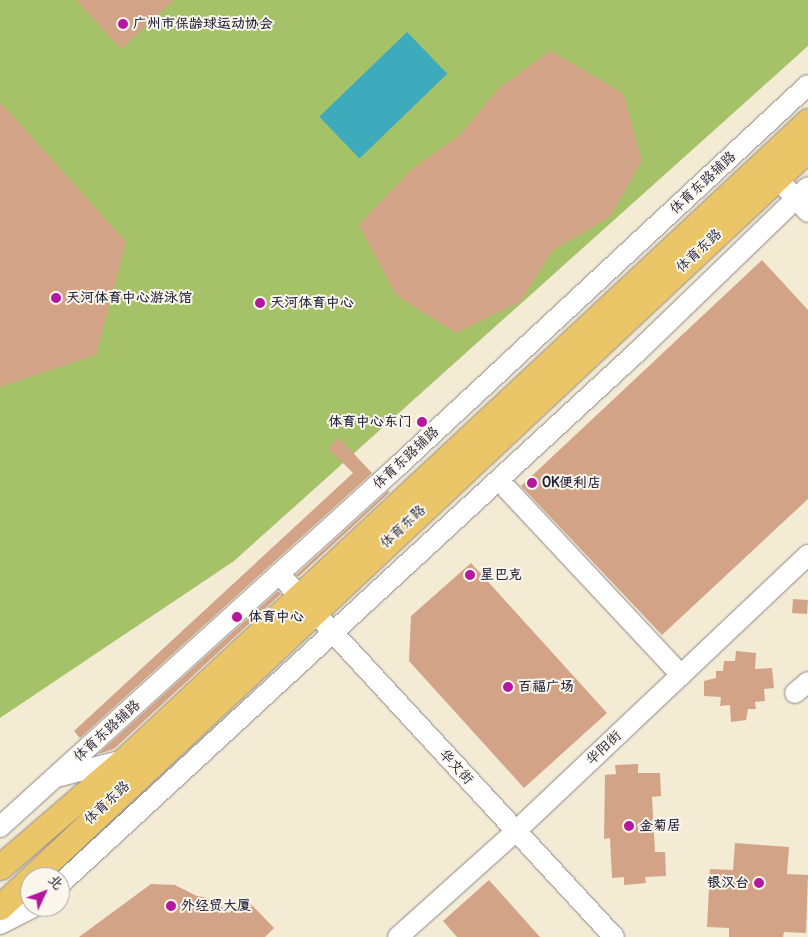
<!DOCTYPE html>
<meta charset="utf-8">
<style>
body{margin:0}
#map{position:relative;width:808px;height:937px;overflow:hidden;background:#f4ebd5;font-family:Pangolin,"LXGW WenKai TC",sans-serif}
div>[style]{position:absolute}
.green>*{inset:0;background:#a6c269}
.water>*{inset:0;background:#3eabbd;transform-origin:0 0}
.building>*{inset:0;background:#d2a386;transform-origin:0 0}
.roads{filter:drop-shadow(0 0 1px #8b8688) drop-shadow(0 0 1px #8b8688)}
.minor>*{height:20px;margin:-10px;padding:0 10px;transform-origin:10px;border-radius:10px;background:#fff}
.major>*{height:25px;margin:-12.5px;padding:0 12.5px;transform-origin:12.5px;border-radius:12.5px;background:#ebc669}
.dots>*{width:14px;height:14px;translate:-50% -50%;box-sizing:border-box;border:2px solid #fbf7ec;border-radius:50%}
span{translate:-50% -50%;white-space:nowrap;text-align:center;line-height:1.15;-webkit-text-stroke:4px #fbf7ec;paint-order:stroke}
.poi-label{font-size:14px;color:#22223b;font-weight:700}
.left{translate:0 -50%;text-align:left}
.right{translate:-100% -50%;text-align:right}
.street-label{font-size:14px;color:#22223b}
.north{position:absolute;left:20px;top:867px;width:50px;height:50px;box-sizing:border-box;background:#fbf7ec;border:1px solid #a4a2a5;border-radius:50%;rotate:47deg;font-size:14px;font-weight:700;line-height:20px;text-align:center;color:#22223b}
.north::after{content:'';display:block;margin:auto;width:18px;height:22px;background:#b5179e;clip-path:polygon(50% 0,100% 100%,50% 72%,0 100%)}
</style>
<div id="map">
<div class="green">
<i style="clip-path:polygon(0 0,808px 0,808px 46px,234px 561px,0 718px)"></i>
</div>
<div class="water">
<i style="left:407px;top:32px;width:58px;height:122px;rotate:46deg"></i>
</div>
<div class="building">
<i style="clip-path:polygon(76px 0,174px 0,121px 49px)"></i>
<i style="clip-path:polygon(550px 51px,623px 93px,642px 160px,610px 217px,553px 250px,520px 302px,456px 333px,396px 295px,359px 225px,411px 170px,459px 136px,498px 89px)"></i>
<i style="clip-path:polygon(0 102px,126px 242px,96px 355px,0 387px)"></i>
<i style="clip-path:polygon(762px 260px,808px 310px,808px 499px,662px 635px,521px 486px)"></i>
<i style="clip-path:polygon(339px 438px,372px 473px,80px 738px,74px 731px,353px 473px,328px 448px)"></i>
<i style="clip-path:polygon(388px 491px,390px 492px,298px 577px,296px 575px)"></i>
<i style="clip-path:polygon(471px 563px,607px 713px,524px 788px,409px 661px,411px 616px)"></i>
<i style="clip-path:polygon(278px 591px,281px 594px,114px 749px,98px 754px)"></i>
<i style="left:793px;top:599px;width:15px;height:14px;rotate:4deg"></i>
<i style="clip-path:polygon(736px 651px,756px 653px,755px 669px,772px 668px,774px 688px,764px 689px,765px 701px,755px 702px,756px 709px,748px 709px,746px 720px,731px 722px,730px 705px,720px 706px,721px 697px,704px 696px,704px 681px,716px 678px,716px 671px,723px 671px,724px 661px,735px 661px)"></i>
<i style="clip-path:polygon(638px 764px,638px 773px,660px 773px,661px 796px,652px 797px,655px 852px,665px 852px,666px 876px,645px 877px,646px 883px,624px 885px,624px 877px,612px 878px,610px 838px,604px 839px,605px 775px,616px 774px,615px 765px)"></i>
<i style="clip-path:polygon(735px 843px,789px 847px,787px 874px,808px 875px,806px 933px,784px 932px,783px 937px,729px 937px,729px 928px,707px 927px,710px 869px,733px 870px)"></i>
<i style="clip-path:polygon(489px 880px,540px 937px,457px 937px,443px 921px)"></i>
<i style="clip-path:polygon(151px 884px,175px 885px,197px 896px,213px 899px,229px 913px,245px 898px,274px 928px,265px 937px,79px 937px)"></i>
</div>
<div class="roads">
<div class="minor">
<i style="left:777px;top:178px;width:46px;rotate:47.6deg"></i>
<i style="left:507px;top:489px;width:255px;rotate:46.9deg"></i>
<i style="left:279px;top:574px;width:494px;rotate:47.3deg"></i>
<i style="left:795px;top:693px;width:17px;rotate:-40deg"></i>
<i style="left:60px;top:776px;width:66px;rotate:-14deg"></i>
<i style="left:0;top:827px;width:539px;rotate:-42.22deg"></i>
<i style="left:399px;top:465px;width:558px;rotate:-42.9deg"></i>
<i style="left:60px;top:884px;width:782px;rotate:-42.67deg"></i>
<i style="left:635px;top:354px;width:240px;rotate:-44deg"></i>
<i style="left:0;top:924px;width:38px;rotate:-27deg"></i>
<i style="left:398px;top:937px;width:159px;rotate:-41.9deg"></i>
<i style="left:516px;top:831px;width:402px;rotate:-43.4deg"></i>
</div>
<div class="major">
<i style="left:0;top:867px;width:164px;rotate:-40.8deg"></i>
<i style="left:124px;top:760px;width:936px;rotate:-43.05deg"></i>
<i style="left:0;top:907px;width:1108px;rotate:-43.17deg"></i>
</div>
</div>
<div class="dots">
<i style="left:123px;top:24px;background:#b5179e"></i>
<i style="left:56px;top:298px;background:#b5179e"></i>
<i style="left:260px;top:303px;background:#b5179e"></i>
<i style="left:422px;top:422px;background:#b5179e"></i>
<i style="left:532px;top:483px;background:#b5179e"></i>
<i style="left:470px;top:575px;background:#b5179e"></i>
<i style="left:237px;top:617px;background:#b5179e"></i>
<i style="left:508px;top:687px;background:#b5179e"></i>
<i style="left:629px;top:826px;background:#b5179e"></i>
<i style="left:759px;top:883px;background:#b5179e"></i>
<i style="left:171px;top:906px;background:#b5179e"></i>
</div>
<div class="poi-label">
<span class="left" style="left:133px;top:24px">广州市保龄球运动协会</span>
<span class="left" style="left:66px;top:298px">天河体育中心游泳馆</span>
<span class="left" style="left:270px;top:303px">天河体育中心</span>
<span class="right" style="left:412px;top:422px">体育中心东门</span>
<span class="left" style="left:542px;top:483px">OK便利店</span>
<span class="left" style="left:480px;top:575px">星巴克</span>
<span class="left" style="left:248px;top:617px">体育中心</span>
<span class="left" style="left:518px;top:687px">百福广场</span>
<span class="left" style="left:639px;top:826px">金菊居</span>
<span class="right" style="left:749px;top:883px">银汉台</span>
<span class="left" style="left:181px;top:906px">外经贸大厦</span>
</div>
<div class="street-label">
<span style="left:703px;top:183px;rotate:-43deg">体育东路辅路</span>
<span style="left:699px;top:251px;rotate:-43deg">体育东路</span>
<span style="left:406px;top:458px;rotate:-43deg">体育东路辅路</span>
<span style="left:403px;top:527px;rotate:-43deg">体育东路</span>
<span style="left:107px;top:731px;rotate:-42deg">体育东路辅路</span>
<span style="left:604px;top:748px;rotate:-43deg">华阳街</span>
<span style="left:456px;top:767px;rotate:47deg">华文街</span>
<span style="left:107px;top:803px;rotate:-43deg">体育东路</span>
</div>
<div class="north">北</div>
</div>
